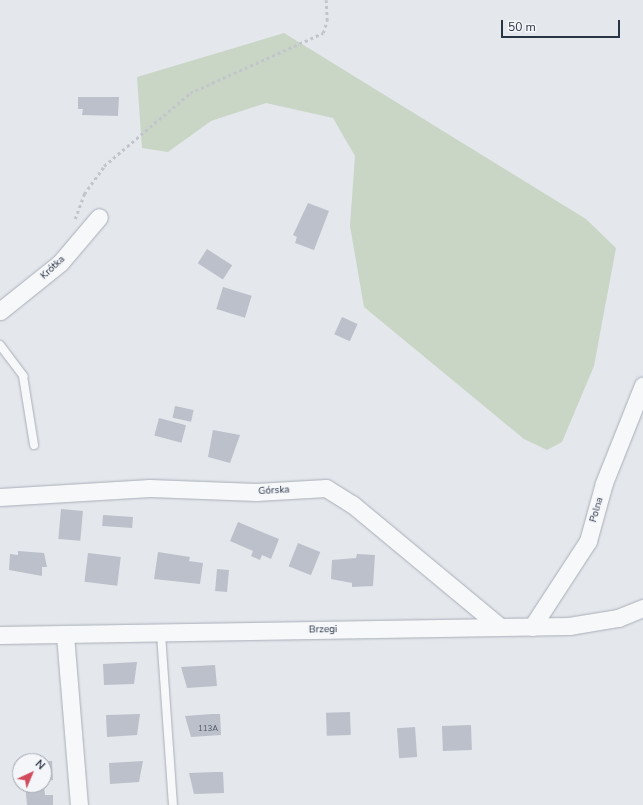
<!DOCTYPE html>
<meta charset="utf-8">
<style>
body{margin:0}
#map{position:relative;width:643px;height:805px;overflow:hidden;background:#e4e7ec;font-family:"Nunito Sans",sans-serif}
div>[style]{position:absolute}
.green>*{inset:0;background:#c9d6c5}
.building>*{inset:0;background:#bbc0ca;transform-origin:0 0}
.path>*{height:2.5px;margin-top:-1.25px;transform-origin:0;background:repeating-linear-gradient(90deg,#c2c5cb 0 3px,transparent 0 6px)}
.roads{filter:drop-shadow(0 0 1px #a9aeb7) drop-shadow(0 0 1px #a9aeb7)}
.service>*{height:8px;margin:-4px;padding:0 4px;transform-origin:4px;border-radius:4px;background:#f7f8fa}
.minor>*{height:17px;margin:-8.5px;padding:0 8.5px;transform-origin:8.5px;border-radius:8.5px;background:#f7f8fa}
span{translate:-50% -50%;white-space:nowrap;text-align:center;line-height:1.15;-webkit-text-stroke:3px #f4f6f9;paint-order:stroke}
.number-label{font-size:8px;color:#4f5766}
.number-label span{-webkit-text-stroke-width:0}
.street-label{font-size:10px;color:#2b3445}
.north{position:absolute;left:12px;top:753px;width:40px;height:40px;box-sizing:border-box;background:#f4f6f9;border:1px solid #a4a8b1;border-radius:50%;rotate:44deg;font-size:11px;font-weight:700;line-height:16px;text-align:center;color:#2b3445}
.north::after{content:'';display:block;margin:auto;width:14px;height:18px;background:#d1495b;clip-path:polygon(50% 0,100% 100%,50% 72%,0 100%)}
.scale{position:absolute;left:501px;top:20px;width:119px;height:18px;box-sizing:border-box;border:2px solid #2b3445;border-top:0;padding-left:5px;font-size:12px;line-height:14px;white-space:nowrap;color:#2b3445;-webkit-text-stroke:3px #f4f6f9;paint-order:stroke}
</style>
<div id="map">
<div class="green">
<i style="clip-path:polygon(284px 33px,586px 219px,616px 248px,594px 366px,562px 442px,547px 450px,524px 439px,364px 307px,350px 226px,355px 156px,333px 118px,266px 103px,211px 121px,168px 152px,142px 148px,137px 77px)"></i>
</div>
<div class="building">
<i style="clip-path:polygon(78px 97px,119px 97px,118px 116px,82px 115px,83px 109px,78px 109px)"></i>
<i style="clip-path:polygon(308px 203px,329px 211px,314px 250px,295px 243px,297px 237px,293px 235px)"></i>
<i style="left:207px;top:249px;width:30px;height:17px;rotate:33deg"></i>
<i style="left:223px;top:287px;width:30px;height:23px;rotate:17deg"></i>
<i style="left:342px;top:317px;width:17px;height:19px;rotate:24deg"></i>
<i style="left:175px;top:406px;width:19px;height:12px;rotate:12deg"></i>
<i style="left:159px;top:418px;width:28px;height:18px;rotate:15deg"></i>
<i style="clip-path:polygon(213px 430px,240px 435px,230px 463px,208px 457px)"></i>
<i style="left:61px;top:509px;width:22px;height:30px;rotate:5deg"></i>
<i style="left:103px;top:515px;width:30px;height:11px;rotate:4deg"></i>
<i style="clip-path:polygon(238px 522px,279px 539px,271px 559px,262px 555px,260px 560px,251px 556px,253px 551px,230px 541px)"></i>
<i style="left:298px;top:543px;width:24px;height:25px;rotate:22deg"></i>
<i style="clip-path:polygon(18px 551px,44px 553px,47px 567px,42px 567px,42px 576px,9px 570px,10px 554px,18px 555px)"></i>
<i style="clip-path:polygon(158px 552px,190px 557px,189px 561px,203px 563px,200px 584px,154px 579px)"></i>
<i style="left:88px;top:553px;width:33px;height:29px;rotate:7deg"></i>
<i style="clip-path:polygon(357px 554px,375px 555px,373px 586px,352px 587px,352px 583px,331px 579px,332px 560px,356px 558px)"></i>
<i style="left:217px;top:569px;width:12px;height:22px;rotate:5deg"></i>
<i style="clip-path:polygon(137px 662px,134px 684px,104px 685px,103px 664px)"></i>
<i style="clip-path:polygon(215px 665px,217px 686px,187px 688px,181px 667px)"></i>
<i style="left:350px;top:712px;width:23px;height:24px;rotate:88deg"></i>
<i style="clip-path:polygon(140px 714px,137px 735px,107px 737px,106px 715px)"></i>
<i style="clip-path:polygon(212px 714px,220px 714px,221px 735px,191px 737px,185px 716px)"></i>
<i style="left:471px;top:725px;width:25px;height:29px;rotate:88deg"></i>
<i style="left:415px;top:727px;width:30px;height:18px;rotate:86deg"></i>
<i style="clip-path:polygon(44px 761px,52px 761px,53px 780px,44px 781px)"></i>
<i style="clip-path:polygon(143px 761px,139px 782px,110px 784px,109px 763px)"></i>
<i style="clip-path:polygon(215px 772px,223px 772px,224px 793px,194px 794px,189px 773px)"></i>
<i style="clip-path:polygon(25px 785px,44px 785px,45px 795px,53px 795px,53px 805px,27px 805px)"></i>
</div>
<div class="path">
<i style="left:75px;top:219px;width:27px;rotate:-70deg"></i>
<i style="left:84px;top:194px;width:34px;rotate:-54deg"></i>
<i style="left:104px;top:166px;width:113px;rotate:-40.3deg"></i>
<i style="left:190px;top:93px;width:146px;rotate:-24.3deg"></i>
<i style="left:323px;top:33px;width:13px;rotate:-72deg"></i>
<i style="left:327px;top:21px;width:21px;rotate:-93deg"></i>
</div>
<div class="roads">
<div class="service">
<i style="left:0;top:345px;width:39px;rotate:53deg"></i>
<i style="left:23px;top:376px;width:70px;rotate:80.9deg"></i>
<i style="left:161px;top:634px;width:171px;rotate:86deg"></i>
</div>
<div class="minor">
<i style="left:0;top:311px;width:77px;rotate:-38.7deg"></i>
<i style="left:60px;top:263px;width:60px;rotate:-49.7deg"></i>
<i style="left:0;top:497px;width:150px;rotate:-3.4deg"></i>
<i style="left:150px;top:488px;width:106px;rotate:2.2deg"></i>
<i style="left:256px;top:492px;width:70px;rotate:-3.3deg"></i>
<i style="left:326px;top:488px;width:31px;rotate:32deg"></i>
<i style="left:352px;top:504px;width:192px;rotate:39.7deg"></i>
<i style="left:532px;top:627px;width:103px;rotate:-56.9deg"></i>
<i style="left:588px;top:541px;width:60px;rotate:-74.6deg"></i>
<i style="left:604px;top:483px;width:105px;rotate:-68.3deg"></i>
<i style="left:0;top:635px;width:569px;rotate:-0.91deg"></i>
<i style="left:569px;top:626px;width:50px;rotate:-9.3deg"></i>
<i style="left:618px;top:618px;width:27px;rotate:-22deg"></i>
<i style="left:65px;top:635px;width:171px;rotate:85.3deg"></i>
</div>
</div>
<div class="number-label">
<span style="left:208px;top:729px">113A</span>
</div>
<div class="street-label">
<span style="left:53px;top:268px;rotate:-43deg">Krótka</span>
<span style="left:274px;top:491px;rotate:-3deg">Górska</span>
<span style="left:597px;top:510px;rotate:-74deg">Polna</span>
<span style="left:323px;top:630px;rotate:-1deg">Brzegi</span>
</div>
<div class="north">N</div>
<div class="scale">50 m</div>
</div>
